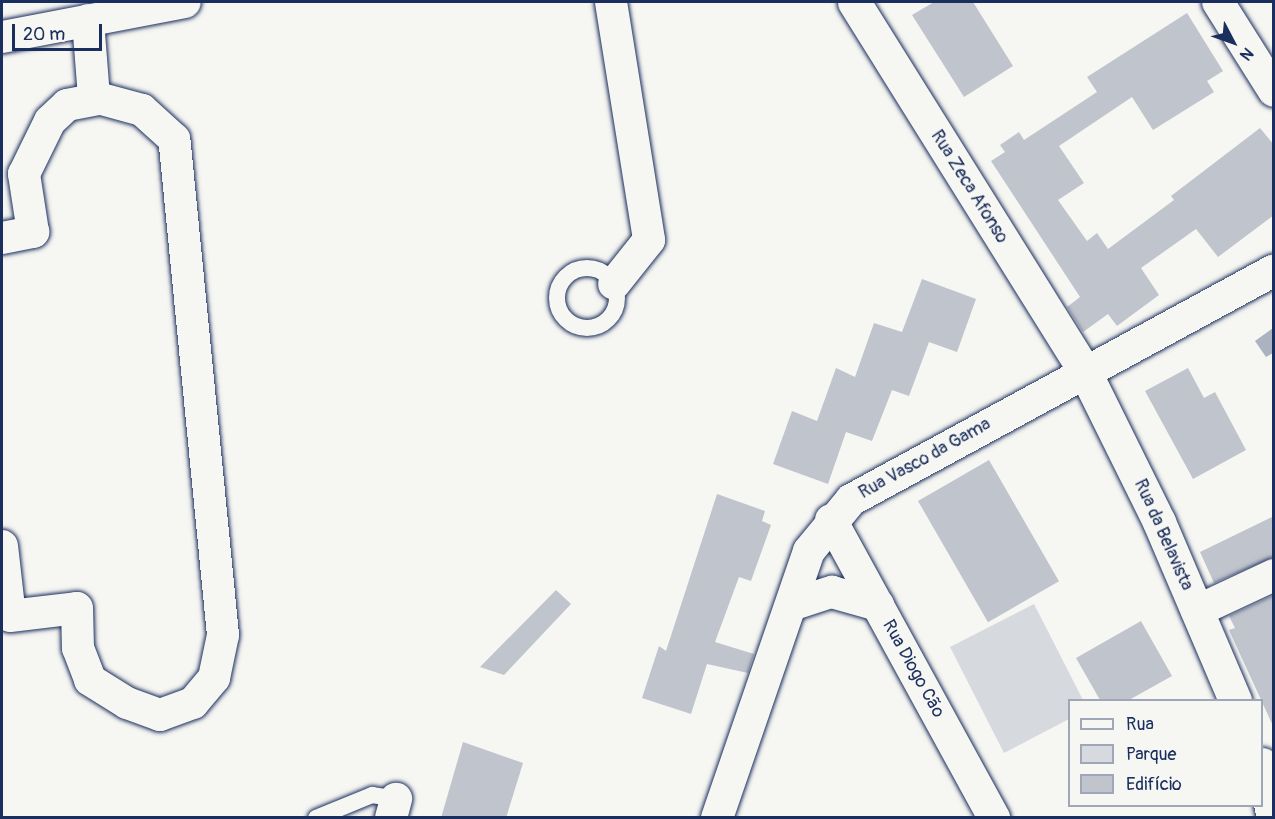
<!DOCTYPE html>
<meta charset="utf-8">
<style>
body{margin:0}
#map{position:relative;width:1275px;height:819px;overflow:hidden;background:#f6f6f2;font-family:Pangolin,sans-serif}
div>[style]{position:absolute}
.green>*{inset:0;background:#d6d9dd}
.water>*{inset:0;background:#abb2c0}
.building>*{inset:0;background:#c0c4cd;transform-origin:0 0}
.roads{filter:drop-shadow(0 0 2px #1b2f5e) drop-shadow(0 0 2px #1b2f5e)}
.service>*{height:16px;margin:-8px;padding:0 8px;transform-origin:8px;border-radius:8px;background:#f6f6f2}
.service>.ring{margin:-8px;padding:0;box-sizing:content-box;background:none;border:16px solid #f6f6f2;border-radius:50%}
.minor>*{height:32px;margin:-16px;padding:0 16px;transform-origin:16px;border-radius:16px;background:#f6f6f2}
.tertiary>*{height:33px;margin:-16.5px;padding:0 16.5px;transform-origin:16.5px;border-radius:16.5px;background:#f6f6f2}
span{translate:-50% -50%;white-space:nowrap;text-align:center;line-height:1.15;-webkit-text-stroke:5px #f6f6f2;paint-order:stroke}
.street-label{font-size:18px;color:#1b2f5e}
.frame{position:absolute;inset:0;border:3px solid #1b2f5e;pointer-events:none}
.legend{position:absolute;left:1068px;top:699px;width:195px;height:108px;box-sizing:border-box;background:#f6f6f2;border:2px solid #9ea6b7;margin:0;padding:8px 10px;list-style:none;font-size:18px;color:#1b2f5e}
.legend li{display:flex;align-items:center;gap:12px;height:30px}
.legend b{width:30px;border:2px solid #9ea6b7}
.north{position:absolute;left:1203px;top:12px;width:60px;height:60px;-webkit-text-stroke:4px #f6f6f2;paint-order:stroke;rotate:131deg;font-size:16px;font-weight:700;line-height:24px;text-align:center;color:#1b2f5e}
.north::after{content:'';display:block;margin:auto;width:21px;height:27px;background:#1b2f5e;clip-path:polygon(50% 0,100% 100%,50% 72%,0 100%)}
.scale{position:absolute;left:12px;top:24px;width:90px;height:27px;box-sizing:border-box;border:3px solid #1b2f5e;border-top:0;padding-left:8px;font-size:18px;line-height:21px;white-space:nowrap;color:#1b2f5e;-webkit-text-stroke:4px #f6f6f2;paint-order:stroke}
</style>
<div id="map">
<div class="green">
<i style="clip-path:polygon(1034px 604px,1083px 700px,1070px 700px,1069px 719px,1004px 753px,950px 647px)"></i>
</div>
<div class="water">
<i style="clip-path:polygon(1273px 328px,1273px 353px,1266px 357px,1255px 341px)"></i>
</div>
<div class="building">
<i style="clip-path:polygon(934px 2px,973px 2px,1013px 66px,964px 97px,912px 15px)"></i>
<i style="clip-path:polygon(1187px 13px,1223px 71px,1207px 81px,1214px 92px,1153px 130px,1132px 97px,1059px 146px,1084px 183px,1058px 200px,1087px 241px,1097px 233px,1108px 249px,1174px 200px,1171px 196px,1260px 128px,1274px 145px,1274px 215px,1218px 257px,1196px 229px,1141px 268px,1159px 295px,1117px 326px,1108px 314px,1083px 332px,1067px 307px,1080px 297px,991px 161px,1005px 152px,1000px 145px,1019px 132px,1024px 140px,1097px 92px,1087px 77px)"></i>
<i style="clip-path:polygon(922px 279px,976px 299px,957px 352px,929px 342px,909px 396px,892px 390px,872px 441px,846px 432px,828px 484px,773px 464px,792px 411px,817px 421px,836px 368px,855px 377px,874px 323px,902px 332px)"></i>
<i style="clip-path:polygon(1188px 368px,1204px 398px,1215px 392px,1246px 450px,1193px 479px,1145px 391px)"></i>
<i style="left:989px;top:460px;width:140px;height:82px;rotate:60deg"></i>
<i style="clip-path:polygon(717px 494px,765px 511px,762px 521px,771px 525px,751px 581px,739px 577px,715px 642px,754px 654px,748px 673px,707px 664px,691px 714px,642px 698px,659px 646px,666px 651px)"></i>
<i style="clip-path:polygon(1274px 516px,1274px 557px,1214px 583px,1200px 552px)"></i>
<i style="clip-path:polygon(556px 590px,571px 604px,504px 675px,480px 667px)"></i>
<i style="clip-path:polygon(1274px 595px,1274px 728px,1229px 630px,1235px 628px,1229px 616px)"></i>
<i style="clip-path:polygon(1141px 621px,1172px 676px,1129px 700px,1100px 700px,1076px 658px)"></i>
<i style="clip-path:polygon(463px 742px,523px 763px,506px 818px,441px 818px)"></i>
</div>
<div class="roads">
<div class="service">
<i class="ring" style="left:557px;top:268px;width:44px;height:44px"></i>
<i style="left:316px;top:818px;width:61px;rotate:-22.3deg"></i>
<i style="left:372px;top:795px;width:24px;rotate:9deg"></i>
</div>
<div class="minor">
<i style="left:611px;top:2px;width:241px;rotate:80.9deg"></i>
<i style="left:649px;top:240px;width:56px;rotate:128.5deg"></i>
<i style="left:1218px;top:2px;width:105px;rotate:57.8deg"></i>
<i style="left:2px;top:37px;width:186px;rotate:-10.8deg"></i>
<i style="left:2px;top:238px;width:32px;rotate:-11deg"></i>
<i style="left:33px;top:232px;width:59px;rotate:-98.8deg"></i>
<i style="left:24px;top:174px;width:59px;rotate:-63.9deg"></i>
<i style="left:50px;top:121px;width:23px;rotate:-43deg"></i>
<i style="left:67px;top:105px;width:33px;rotate:-11deg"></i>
<i style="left:831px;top:520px;width:340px;rotate:61.3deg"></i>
<i style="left:2px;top:546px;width:70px;rotate:83.5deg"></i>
<i style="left:10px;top:616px;width:67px;rotate:-6.8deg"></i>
<i style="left:77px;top:608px;width:40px;rotate:88.6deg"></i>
<i style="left:78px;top:648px;width:34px;rotate:69deg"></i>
<i style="left:90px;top:680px;width:44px;rotate:31.9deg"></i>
<i style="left:127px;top:703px;width:35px;rotate:20deg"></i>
<i style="left:160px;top:715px;width:35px;rotate:-20deg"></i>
<i style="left:193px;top:703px;width:33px;rotate:-50deg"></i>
<i style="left:214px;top:678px;width:44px;rotate:-78.2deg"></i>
<i style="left:223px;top:635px;width:498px;rotate:-95.6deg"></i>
<i style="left:174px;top:139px;width:43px;rotate:-137.8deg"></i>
<i style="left:142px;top:110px;width:50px;rotate:-164.8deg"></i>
<i style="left:94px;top:97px;width:77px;rotate:-94.5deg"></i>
<i style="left:794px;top:604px;width:40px;rotate:-18deg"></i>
<i style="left:832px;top:592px;width:48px;rotate:15.8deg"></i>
<i style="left:1197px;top:611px;width:85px;rotate:-25.1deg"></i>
<i style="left:391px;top:818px;width:20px;rotate:-75deg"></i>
<i style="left:717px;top:818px;width:282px;rotate:-71deg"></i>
<i style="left:809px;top:551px;width:66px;rotate:-50.5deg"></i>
<i style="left:851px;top:500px;width:481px;rotate:-28.5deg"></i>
</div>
<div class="tertiary">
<i style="left:854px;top:2px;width:436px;rotate:58deg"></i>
<i style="left:1085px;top:372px;width:167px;rotate:63.7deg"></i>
<i style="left:1159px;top:522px;width:194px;rotate:66.9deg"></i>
<i style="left:1262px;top:764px;width:55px;rotate:78.5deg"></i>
</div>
</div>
<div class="street-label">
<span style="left:969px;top:187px;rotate:58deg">Rua Zeca Afonso</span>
<span style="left:925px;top:459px;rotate:-29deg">Rua Vasco da Gama</span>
<span style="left:1163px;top:535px;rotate:66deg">Rua da Belavista</span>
<span style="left:913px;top:669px;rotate:61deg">Rua Diogo Cão</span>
</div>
<div class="frame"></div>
<ul class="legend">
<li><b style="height:8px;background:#f6f6f2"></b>Rua</li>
<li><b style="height:16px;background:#d6d9dd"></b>Parque</li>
<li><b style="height:16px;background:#c0c4cd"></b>Edifício</li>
</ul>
<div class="north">N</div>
<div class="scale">20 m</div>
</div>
